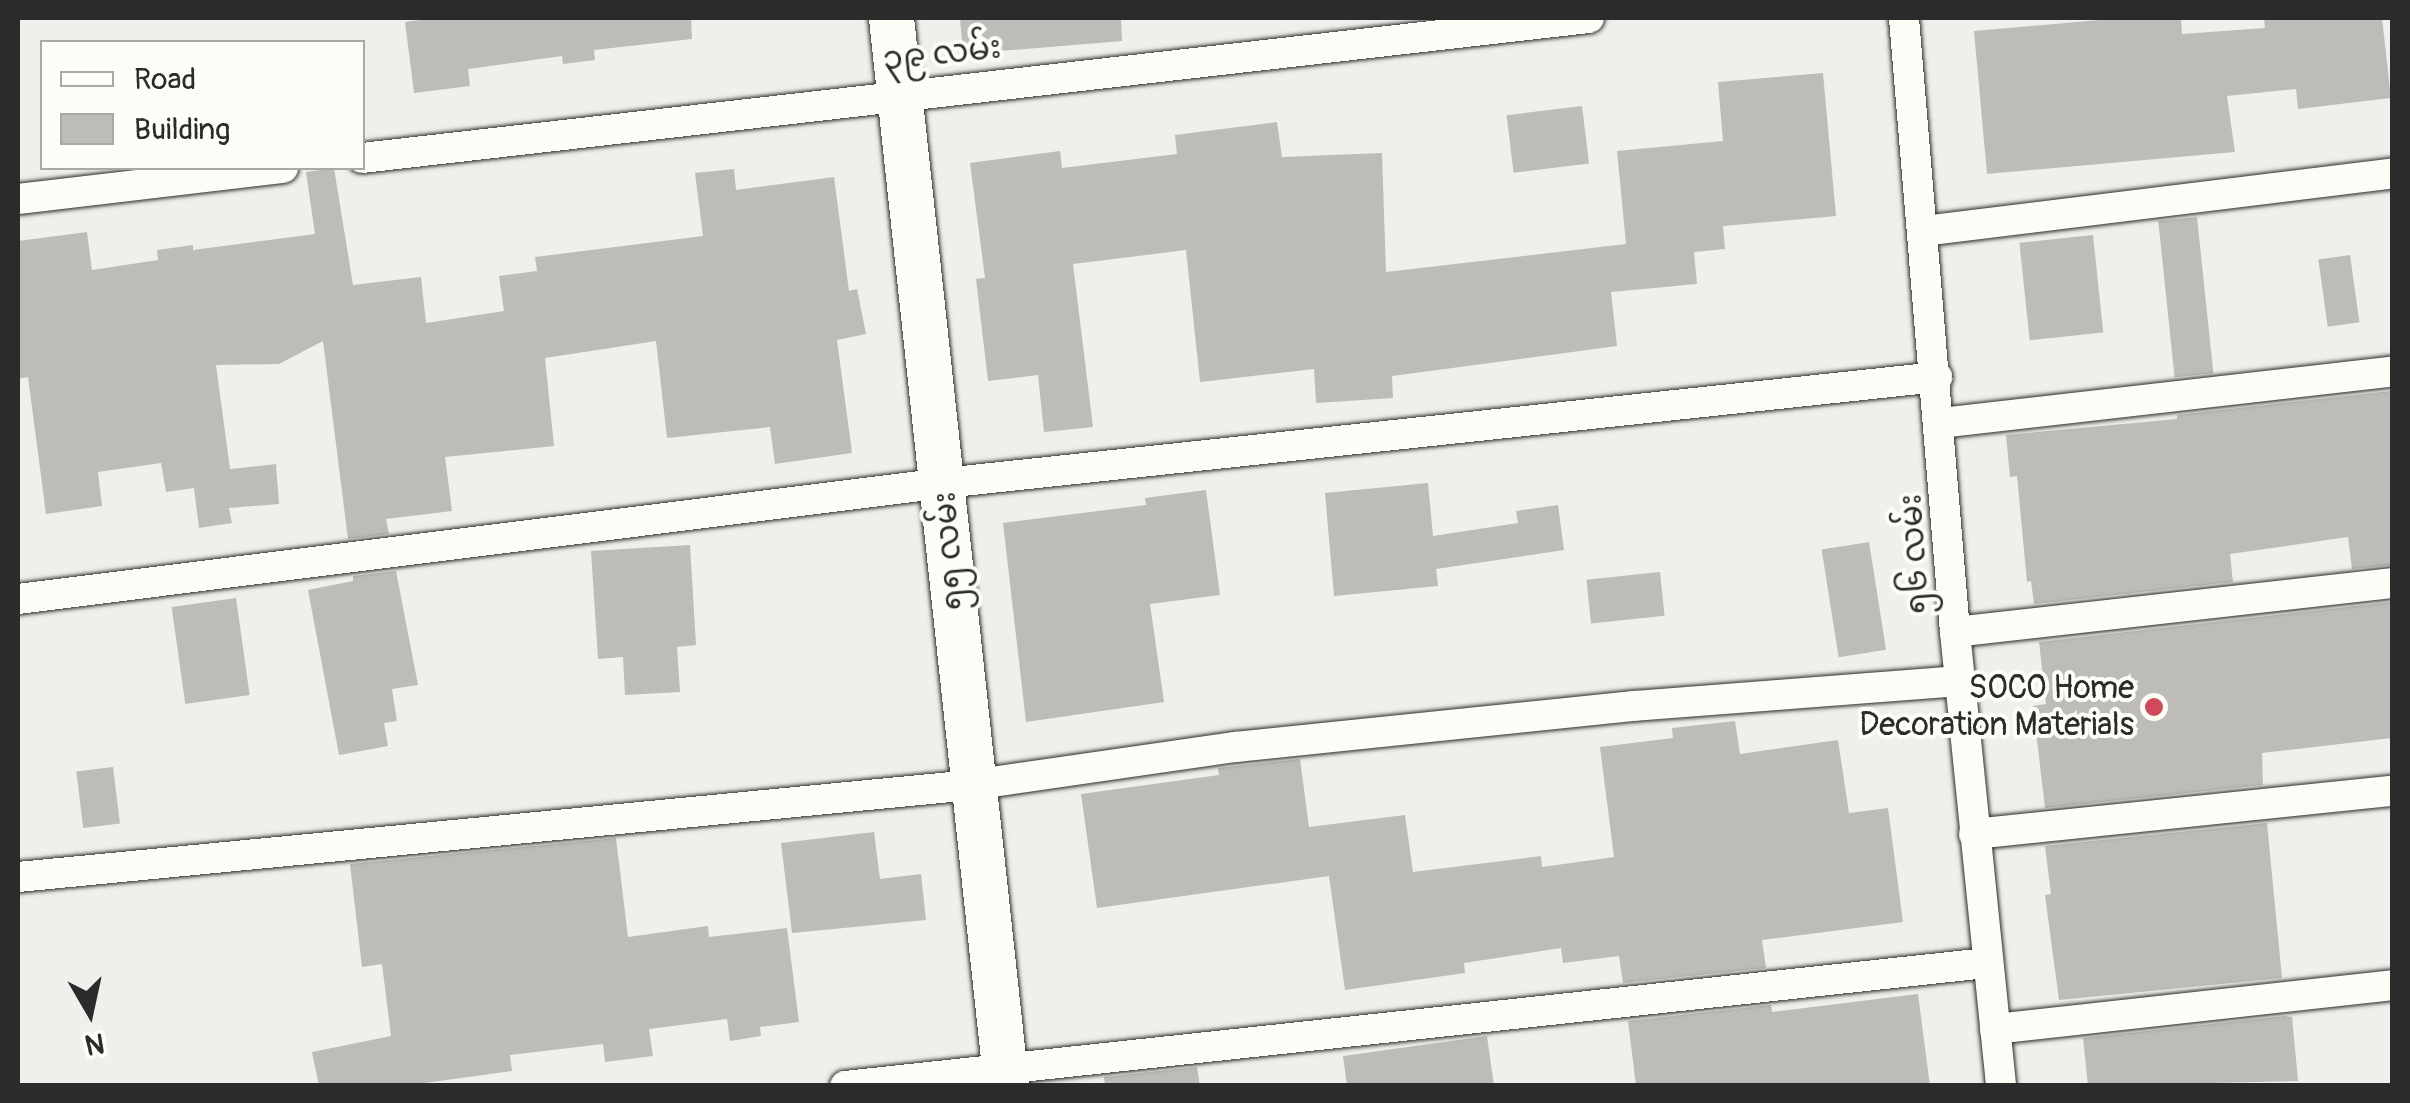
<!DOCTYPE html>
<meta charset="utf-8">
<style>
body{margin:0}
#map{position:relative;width:2410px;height:1103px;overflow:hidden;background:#f0efeb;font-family:Pangolin,"Noto Sans Myanmar",sans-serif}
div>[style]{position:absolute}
.building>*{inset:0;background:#bdbcb8;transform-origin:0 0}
.roads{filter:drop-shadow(0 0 2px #2b2b2b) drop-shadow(0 0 2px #2b2b2b)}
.minor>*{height:30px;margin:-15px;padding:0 15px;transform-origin:15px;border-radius:15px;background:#fdfcf7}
.secondary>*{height:45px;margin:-22.5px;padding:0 22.5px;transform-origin:22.5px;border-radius:22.5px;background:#fdfcf7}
.dots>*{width:28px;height:28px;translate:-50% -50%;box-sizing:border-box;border:5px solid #fdfcf7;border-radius:50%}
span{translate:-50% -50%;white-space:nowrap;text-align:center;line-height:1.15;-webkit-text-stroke:8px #fdfcf7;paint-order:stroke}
.street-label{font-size:32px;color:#2b2b2b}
.poi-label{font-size:32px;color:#2b2b2b}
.right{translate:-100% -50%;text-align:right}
.frame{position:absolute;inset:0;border:20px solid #2b2b2b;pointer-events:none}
.legend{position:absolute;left:40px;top:40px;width:325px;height:130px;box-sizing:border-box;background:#fdfcf7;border:2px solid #a9a8a5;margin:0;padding:12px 18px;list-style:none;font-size:30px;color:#2b2b2b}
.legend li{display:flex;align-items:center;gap:20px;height:50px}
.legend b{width:50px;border:2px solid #a9a8a5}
.north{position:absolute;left:40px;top:963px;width:100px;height:100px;-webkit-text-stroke:8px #fdfcf7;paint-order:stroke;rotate:171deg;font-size:28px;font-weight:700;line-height:40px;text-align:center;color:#2b2b2b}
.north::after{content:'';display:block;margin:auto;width:35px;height:45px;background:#2b2b2b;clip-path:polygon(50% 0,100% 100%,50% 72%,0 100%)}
</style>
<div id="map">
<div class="building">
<i style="clip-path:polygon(435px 18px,691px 18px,692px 39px,594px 50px,595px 60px,563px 64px,562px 56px,468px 69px,470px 86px,414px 93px,405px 22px)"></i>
<i style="clip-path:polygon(960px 18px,1121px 18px,1122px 41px,963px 54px)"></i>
<i style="clip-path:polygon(2122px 18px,2181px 18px,2182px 34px,2265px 28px,2264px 18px,2382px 18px,2391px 98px,2298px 109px,2296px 89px,2227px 96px,2235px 152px,1987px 174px,1974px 31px)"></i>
<i style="clip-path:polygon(1823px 73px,1836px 216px,1723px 226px,1725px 249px,1694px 252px,1697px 284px,1611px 292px,1617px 346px,1392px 376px,1393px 398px,1316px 403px,1314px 369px,1200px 382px,1186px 250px,1073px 264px,1093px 427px,1044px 432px,1038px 375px,988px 381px,976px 279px,985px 278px,970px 163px,1060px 151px,1062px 168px,1177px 154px,1175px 135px,1277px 122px,1282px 157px,1382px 153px,1386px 272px,1626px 244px,1617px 151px,1723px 141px,1718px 82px)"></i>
<i style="left:1582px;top:106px;width:58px;height:76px;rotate:83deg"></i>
<i style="clip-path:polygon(334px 168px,353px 285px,421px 277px,426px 323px,504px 311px,499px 276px,537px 271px,535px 257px,703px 236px,695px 173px,734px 169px,736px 190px,834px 177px,849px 291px,857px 289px,866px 334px,837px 340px,852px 453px,775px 464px,770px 427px,667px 438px,656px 341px,545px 358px,554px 446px,445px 457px,452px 511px,386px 519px,389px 534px,348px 539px,323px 341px,279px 364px,216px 365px,230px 469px,276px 464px,279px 504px,229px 508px,232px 523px,199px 528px,194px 488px,166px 492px,161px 463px,98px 472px,102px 506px,46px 514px,28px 377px,18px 379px,18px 241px,87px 232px,92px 270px,158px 260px,157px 250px,193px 245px,193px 250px,315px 234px,306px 172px)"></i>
<i style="left:2197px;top:217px;width:157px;height:39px;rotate:84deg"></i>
<i style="left:2093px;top:235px;width:98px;height:74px;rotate:84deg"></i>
<i style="left:2350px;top:255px;width:68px;height:32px;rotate:82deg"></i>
<i style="clip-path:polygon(2392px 391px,2392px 565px,2352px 569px,2348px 537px,2230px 554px,2233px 582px,2034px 604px,2031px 581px,2027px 582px,2017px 476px,2010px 477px,2006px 435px,2177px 419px,2177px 415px)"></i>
<i style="clip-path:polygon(1428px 483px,1433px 536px,1518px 523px,1516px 511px,1558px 505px,1564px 550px,1436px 569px,1438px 586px,1334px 596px,1325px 493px)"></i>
<i style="clip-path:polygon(1206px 490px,1220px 595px,1150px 604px,1164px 702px,1026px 722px,1003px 523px,1146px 505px,1145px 498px)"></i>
<i style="left:1869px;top:542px;width:109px;height:48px;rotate:81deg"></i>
<i style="clip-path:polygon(690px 545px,696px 645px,677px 647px,680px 692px,625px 695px,623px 657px,598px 659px,591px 551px)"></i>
<i style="clip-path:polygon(396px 571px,418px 685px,392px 689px,397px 721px,384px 723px,388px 746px,339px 755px,308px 590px,353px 581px,353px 576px)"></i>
<i style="left:1660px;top:572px;width:44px;height:74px;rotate:84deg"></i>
<i style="left:236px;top:598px;width:98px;height:65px;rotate:82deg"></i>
<i style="clip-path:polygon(2392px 602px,2392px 738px,2262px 753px,2263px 785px,2045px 808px,2033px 706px,2046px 704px,2039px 642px)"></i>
<i style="clip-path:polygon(1735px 721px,1740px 754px,1838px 740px,1849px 813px,1888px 808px,1903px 922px,1762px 940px,1766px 968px,1623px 983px,1619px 956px,1563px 963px,1561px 948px,1464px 963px,1465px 973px,1345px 990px,1329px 876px,1097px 908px,1081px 794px,1219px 775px,1218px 768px,1300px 759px,1309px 827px,1405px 815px,1413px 872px,1541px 856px,1542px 867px,1614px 857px,1600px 747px,1673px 738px,1672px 728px)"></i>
<i style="left:113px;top:767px;width:57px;height:37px;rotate:83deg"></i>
<i style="clip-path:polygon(2267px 823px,2282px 978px,2059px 1000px,2045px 895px,2051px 894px,2045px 846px)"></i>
<i style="clip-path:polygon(874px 832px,880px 879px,921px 874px,926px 920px,792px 933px,781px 843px)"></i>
<i style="clip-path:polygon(616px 838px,628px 937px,708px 926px,709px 937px,787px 928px,799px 1022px,760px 1027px,761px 1036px,730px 1041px,727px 1019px,649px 1029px,653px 1056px,605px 1062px,603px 1044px,510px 1055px,512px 1071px,403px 1086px,319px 1086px,312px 1052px,391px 1036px,382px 964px,362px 967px,350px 864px)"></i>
<i style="clip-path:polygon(1918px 994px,1930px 1086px,1636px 1086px,1628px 1021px,1771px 1005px,1772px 1012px)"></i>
<i style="clip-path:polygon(2285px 1016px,2292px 1017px,2298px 1081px,2088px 1086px,2083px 1038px)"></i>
<i style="clip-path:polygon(1487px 1036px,1494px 1086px,1347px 1086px,1343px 1056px)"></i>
<i style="clip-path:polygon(1197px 1067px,1200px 1086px,1105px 1086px,1104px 1077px)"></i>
</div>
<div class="roads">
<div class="minor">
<i style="left:1904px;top:18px;width:616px;rotate:85.25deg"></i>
<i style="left:1955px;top:632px;width:456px;rotate:84.2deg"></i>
<i style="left:362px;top:158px;width:1235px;rotate:-6.51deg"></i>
<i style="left:18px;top:199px;width:267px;rotate:-6.7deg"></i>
<i style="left:1923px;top:231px;width:473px;rotate:-7deg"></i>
<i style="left:1941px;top:423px;width:454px;rotate:-6.5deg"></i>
<i style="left:18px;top:599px;width:933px;rotate:-7.14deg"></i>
<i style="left:944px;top:483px;width:999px;rotate:-6.09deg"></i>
<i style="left:1955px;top:632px;width:440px;rotate:-6.4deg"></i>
<i style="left:1974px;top:834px;width:420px;rotate:-5.9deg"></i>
<i style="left:18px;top:877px;width:957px;rotate:-5.51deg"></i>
<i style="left:971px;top:785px;width:268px;rotate:-8.2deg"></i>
<i style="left:1236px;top:747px;width:400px;rotate:-5.9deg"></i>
<i style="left:1634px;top:706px;width:328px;rotate:-4.4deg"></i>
<i style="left:1995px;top:1029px;width:399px;rotate:-6.3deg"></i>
<i style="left:845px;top:1086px;width:1149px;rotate:-6.15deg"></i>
</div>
<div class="secondary">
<i style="left:891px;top:18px;width:1074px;rotate:83.85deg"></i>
</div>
</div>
<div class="dots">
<i style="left:2154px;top:707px;background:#d1495b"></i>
</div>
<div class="street-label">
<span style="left:942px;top:54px;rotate:-6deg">၃၉ လမ်း</span>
<span style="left:950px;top:551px;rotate:-95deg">၅၅ လမ်း</span>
<span style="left:1915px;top:554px;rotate:-94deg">၅၆ လမ်း</span>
</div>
<div class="poi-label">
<span class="right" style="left:2134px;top:707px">SOCO Home<br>Decoration Materials</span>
</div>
<div class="frame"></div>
<ul class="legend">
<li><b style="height:12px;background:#fdfcf7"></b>Road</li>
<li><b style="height:28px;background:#bdbcb8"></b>Building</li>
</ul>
<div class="north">N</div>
</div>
